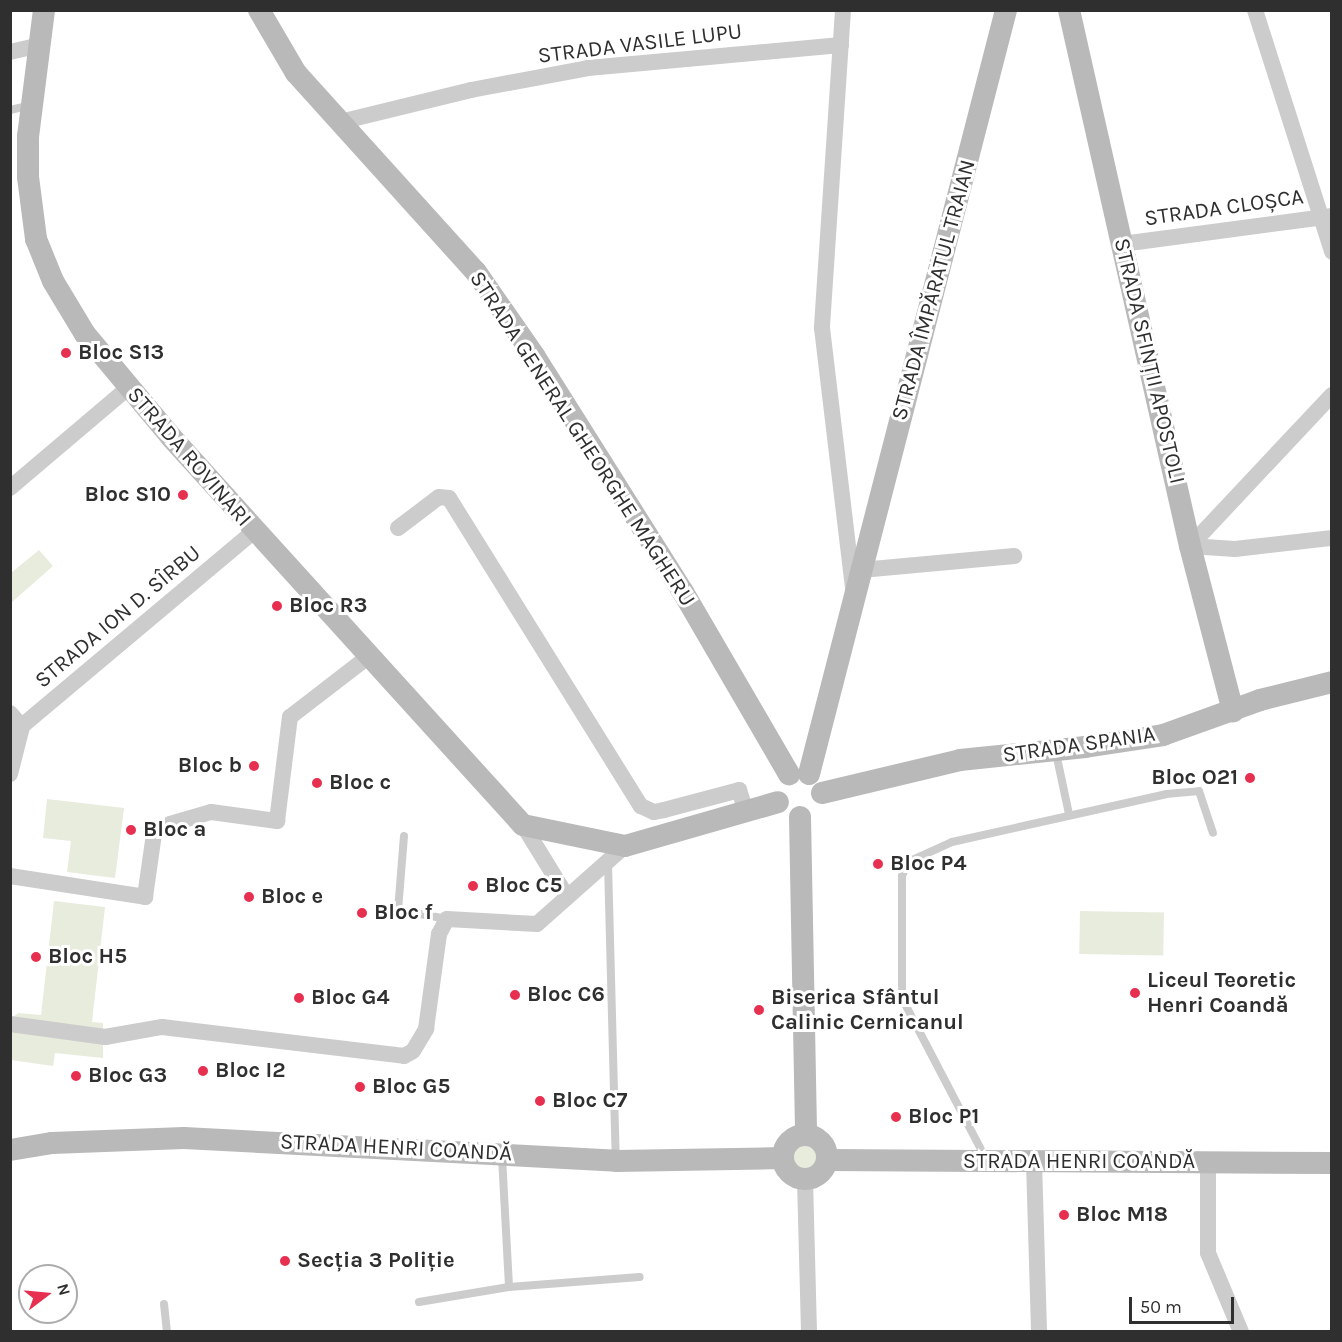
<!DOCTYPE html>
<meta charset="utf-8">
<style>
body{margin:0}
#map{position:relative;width:1342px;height:1342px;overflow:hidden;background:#fff;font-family:Karla,sans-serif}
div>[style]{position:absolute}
.green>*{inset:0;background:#e7ecdd;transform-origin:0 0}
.round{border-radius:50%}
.lane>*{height:8px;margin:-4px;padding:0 4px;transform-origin:4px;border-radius:4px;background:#ccc}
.street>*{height:16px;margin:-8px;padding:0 8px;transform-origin:8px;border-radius:8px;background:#ccc}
.secondary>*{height:22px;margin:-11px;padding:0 11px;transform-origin:11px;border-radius:11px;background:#b9b9b9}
.secondary>.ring{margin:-11px;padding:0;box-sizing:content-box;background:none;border:22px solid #b9b9b9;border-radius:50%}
.dots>*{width:16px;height:16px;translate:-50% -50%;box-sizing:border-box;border:3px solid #fff;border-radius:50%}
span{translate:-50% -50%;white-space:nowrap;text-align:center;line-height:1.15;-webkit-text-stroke:6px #fff;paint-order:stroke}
.street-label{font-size:22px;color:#2f2f2f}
.poi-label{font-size:22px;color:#2f2f2f;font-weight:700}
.left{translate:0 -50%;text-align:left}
.right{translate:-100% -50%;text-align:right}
.frame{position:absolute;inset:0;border:12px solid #2f2f2f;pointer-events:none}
.north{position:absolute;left:18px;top:1264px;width:60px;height:60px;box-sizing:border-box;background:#fff;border:2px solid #acacac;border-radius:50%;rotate:74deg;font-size:16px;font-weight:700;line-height:24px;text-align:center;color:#2f2f2f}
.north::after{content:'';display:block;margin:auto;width:21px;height:27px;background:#e73050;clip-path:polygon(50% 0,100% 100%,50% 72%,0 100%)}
.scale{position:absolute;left:1129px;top:1297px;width:105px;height:27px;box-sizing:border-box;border:3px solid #2f2f2f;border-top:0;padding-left:8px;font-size:18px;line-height:21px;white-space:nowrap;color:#2f2f2f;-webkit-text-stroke:4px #fff;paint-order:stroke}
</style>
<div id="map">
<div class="green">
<i style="clip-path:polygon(39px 550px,53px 566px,11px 603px,11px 573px)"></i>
<i style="clip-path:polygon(47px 799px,124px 808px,115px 878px,67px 872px,71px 841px,43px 838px)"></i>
<i style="clip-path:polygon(54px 901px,105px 907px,92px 1022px,103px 1023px,103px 1058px,55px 1053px,53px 1066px,11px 1060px,11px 1019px,18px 1013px,41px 1015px)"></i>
<i style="left:1080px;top:911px;width:84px;height:43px;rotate:1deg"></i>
<i class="round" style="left:791px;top:1141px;width:28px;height:28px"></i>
</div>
<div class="lane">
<i style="left:10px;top:110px;width:22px;rotate:-13deg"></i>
<i style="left:1056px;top:753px;width:62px;rotate:78deg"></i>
<i style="left:404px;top:836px;width:74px;rotate:94.6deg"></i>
<i style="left:398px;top:910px;width:50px;rotate:10.4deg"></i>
<i style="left:608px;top:863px;width:296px;rotate:88.5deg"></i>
<i style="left:502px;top:1157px;width:130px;rotate:86.9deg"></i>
<i style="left:986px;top:1159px;width:182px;rotate:-117.6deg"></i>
<i style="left:902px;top:998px;width:122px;rotate:-90deg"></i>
<i style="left:902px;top:876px;width:15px;rotate:-67deg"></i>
<i style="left:908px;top:862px;width:48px;rotate:-24.4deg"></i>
<i style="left:952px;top:842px;width:219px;rotate:-12.6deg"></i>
<i style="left:1166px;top:794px;width:33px;rotate:-5deg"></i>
<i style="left:1199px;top:791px;width:44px;rotate:71.6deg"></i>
<i style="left:419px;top:1302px;width:91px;rotate:-9.5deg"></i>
<i style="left:509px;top:1287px;width:131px;rotate:-4.4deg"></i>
<i style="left:164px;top:1304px;width:28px;rotate:84deg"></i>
</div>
<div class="street">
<i style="left:843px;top:10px;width:319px;rotate:93.8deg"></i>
<i style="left:822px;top:328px;width:262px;rotate:83.2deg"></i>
<i style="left:1255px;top:10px;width:254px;rotate:72.3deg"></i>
<i style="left:10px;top:52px;width:31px;rotate:-13deg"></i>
<i style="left:340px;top:122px;width:135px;rotate:-13.7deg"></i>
<i style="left:471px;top:90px;width:119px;rotate:-10.6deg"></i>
<i style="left:588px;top:68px;width:254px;rotate:-5.2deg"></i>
<i style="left:1122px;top:244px;width:212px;rotate:-7.6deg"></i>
<i style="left:10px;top:488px;width:155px;rotate:-40.3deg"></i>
<i style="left:398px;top:528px;width:51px;rotate:-37.1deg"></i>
<i style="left:439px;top:497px;width:10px;rotate:6deg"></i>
<i style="left:449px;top:498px;width:363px;rotate:58.1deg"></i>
<i style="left:641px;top:806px;width:14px;rotate:25deg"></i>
<i style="left:654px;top:812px;width:10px;rotate:-11deg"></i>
<i style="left:664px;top:810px;width:78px;rotate:-14.9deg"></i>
<i style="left:739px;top:790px;width:23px;rotate:72deg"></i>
<i style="left:1190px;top:546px;width:207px;rotate:-46.8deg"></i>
<i style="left:1190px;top:546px;width:45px;rotate:3.8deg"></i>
<i style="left:1235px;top:549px;width:98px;rotate:-6.5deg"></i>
<i style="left:861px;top:570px;width:154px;rotate:-5.2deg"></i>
<i style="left:10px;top:713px;width:18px;rotate:49deg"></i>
<i style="left:10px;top:736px;width:319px;rotate:-40deg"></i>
<i style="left:10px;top:774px;width:49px;rotate:-75.7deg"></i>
<i style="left:523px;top:825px;width:82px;rotate:58.4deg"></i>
<i style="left:10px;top:876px;width:137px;rotate:8.8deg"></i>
<i style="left:145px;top:897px;width:64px;rotate:-81.9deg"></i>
<i style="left:154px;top:834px;width:19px;rotate:-32deg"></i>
<i style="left:170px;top:824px;width:43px;rotate:-16.3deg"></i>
<i style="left:211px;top:812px;width:67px;rotate:7.8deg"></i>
<i style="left:277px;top:821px;width:105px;rotate:-82.9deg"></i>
<i style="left:290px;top:717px;width:98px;rotate:-37.6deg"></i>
<i style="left:10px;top:1024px;width:96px;rotate:7.8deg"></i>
<i style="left:105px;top:1037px;width:58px;rotate:-10deg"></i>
<i style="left:162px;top:1027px;width:244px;rotate:6.8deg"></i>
<i style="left:404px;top:1056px;width:10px;rotate:-29deg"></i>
<i style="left:413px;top:1051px;width:26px;rotate:-59deg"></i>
<i style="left:426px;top:1029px;width:96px;rotate:-82.2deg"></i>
<i style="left:439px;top:934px;width:17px;rotate:-62deg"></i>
<i style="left:447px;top:919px;width:90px;rotate:3.2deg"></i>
<i style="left:537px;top:924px;width:118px;rotate:-41.6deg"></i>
<i style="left:1034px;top:1162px;width:170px;rotate:88.3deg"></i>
<i style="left:1208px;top:1162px;width:91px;rotate:90deg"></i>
<i style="left:1208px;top:1253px;width:86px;rotate:67.3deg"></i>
<i style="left:805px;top:1179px;width:153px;rotate:88.5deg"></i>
</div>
<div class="secondary">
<i style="left:44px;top:10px;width:127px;rotate:97.2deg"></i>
<i style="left:28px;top:136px;width:41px;rotate:90deg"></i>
<i style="left:28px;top:177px;width:63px;rotate:82.6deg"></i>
<i style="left:36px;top:239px;width:45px;rotate:68deg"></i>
<i style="left:53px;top:281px;width:62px;rotate:58.9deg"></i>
<i style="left:85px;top:334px;width:134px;rotate:50.1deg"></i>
<i style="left:171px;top:437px;width:524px;rotate:47.79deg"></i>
<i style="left:523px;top:825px;width:104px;rotate:11.6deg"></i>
<i style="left:625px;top:846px;width:159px;rotate:-16deg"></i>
<i style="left:259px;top:10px;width:73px;rotate:59.6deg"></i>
<i style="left:296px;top:73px;width:268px;rotate:47.9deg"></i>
<i style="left:476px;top:272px;width:103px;rotate:55.2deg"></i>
<i style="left:535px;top:357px;width:278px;rotate:57.8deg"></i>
<i style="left:683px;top:592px;width:211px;rotate:59.8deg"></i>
<i style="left:1069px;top:10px;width:549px;rotate:77.28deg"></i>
<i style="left:1190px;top:546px;width:171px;rotate:75.4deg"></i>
<i style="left:809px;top:774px;width:789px;rotate:-75.54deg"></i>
<i style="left:822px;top:793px;width:142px;rotate:-13.4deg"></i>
<i style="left:960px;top:760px;width:126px;rotate:-5.9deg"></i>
<i style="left:1085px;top:747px;width:79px;rotate:-8.7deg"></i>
<i style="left:1163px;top:735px;width:103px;rotate:-19.8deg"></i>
<i style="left:1260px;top:700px;width:74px;rotate:-14deg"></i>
<i style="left:800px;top:817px;width:317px;rotate:88.9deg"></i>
<i class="ring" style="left:783px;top:1135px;width:22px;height:22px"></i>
<i style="left:10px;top:1150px;width:43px;rotate:-9.5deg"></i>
<i style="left:52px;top:1143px;width:132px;rotate:-2.2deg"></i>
<i style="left:184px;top:1138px;width:433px;rotate:3deg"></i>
<i style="left:616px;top:1161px;width:166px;rotate:-1deg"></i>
<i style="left:827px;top:1160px;width:505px;rotate:0.34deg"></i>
</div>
<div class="dots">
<i style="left:66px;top:353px;background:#e73050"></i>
<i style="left:183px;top:495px;background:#e73050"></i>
<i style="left:277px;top:606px;background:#e73050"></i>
<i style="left:254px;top:766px;background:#e73050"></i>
<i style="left:1250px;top:778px;background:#e73050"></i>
<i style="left:317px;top:783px;background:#e73050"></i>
<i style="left:131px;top:830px;background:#e73050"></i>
<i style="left:878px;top:864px;background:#e73050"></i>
<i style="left:473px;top:886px;background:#e73050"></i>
<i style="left:249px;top:897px;background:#e73050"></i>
<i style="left:362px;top:913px;background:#e73050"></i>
<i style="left:36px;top:957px;background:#e73050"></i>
<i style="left:1135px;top:993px;background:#e73050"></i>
<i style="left:515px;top:995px;background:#e73050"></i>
<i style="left:299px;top:998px;background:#e73050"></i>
<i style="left:759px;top:1010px;background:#e73050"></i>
<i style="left:203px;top:1071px;background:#e73050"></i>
<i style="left:76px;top:1076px;background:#e73050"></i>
<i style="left:360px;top:1087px;background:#e73050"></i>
<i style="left:540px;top:1101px;background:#e73050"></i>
<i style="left:896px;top:1117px;background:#e73050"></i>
<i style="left:1064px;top:1215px;background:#e73050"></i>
<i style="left:285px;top:1261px;background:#e73050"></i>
</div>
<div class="street-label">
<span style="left:640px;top:44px;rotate:-7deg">STRADA VASILE LUPU</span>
<span style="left:1224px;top:208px;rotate:-8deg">STRADA CLOȘCA</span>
<span style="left:934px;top:290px;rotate:-75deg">STRADA ÎMPĂRATUL TRAIAN</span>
<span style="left:1149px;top:361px;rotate:77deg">STRADA SFINȚII APOSTOLI</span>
<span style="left:582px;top:439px;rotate:57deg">STRADA GENERAL GHEORGHE MAGHERU</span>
<span style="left:189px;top:457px;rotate:49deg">STRADA ROVINARI</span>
<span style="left:118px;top:617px;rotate:-40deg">STRADA ION D. SÎRBU</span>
<span style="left:1079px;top:745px;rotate:-8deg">STRADA SPANIA</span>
<span style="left:396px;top:1148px;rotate:3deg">STRADA HENRI COANDĂ</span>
<span style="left:1079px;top:1162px">STRADA HENRI COANDĂ</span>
</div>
<div class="poi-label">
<span class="left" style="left:78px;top:353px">Bloc S13</span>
<span class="right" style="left:171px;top:495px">Bloc S10</span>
<span class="left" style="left:289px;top:606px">Bloc R3</span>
<span class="right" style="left:242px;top:766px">Bloc b</span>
<span class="right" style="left:1238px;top:778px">Bloc O21</span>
<span class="left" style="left:329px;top:783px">Bloc c</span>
<span class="left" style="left:143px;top:830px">Bloc a</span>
<span class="left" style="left:890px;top:864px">Bloc P4</span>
<span class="left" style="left:485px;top:886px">Bloc C5</span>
<span class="left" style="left:261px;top:897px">Bloc e</span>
<span class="left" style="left:374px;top:913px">Bloc f</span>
<span class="left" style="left:48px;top:957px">Bloc H5</span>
<span class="left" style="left:1147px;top:993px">Liceul Teoretic<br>Henri Coandă</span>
<span class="left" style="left:527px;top:995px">Bloc C6</span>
<span class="left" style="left:771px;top:1010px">Biserica Sfântul<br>Calinic Cernicanul</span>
<span class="left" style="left:311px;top:998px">Bloc G4</span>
<span class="left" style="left:215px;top:1071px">Bloc I2</span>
<span class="left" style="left:88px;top:1076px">Bloc G3</span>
<span class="left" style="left:372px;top:1087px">Bloc G5</span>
<span class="left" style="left:552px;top:1101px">Bloc C7</span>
<span class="left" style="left:908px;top:1117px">Bloc P1</span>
<span class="left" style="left:1076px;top:1215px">Bloc M18</span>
<span class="left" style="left:297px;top:1261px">Secția 3 Poliție</span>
</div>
<div class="frame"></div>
<div class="north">N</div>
<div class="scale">50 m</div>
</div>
